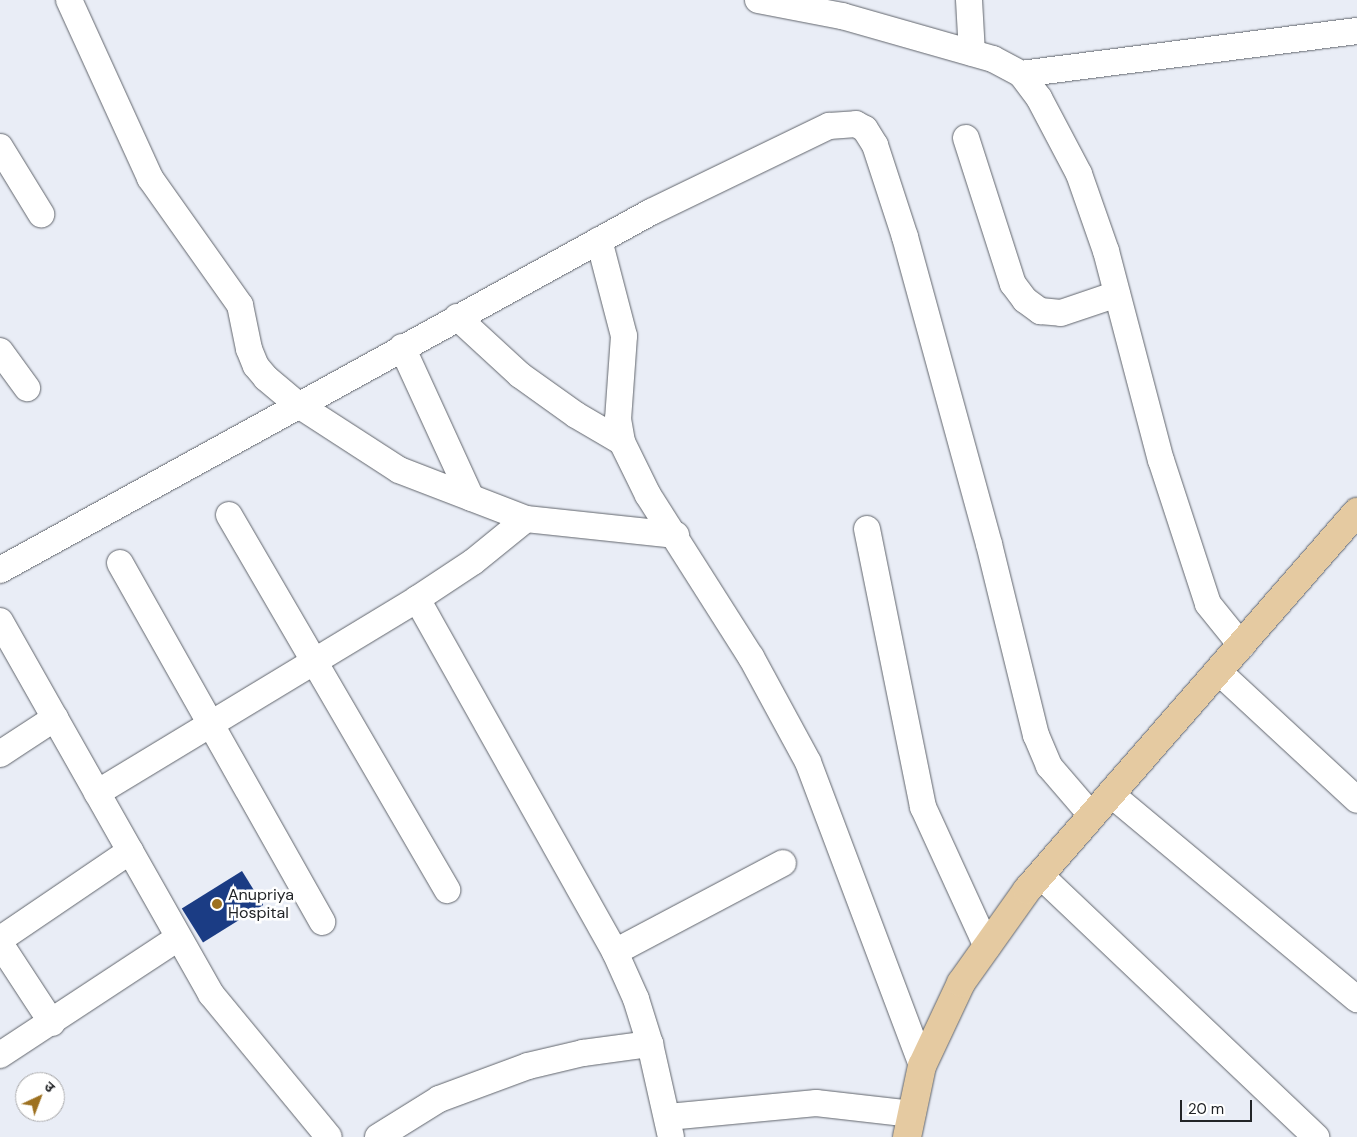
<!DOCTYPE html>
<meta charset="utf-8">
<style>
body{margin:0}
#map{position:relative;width:1357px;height:1137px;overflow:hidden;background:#e9edf6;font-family:"DM Sans","Noto Sans Devanagari",sans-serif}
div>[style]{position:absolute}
.building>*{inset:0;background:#1b3c84;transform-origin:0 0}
.roads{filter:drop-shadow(0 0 1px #61656c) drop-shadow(0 0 1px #61656c)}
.minor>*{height:26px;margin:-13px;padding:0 13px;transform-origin:13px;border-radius:13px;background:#fff}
.major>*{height:28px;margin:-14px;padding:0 14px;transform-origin:14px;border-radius:14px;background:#e5caa1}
.dots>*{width:14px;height:14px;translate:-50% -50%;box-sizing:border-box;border:2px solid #fff;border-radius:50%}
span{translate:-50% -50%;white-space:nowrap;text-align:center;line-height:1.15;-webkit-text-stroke:5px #fff;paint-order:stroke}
.poi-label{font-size:16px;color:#222427}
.left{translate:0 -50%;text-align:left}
.north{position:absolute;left:15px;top:1072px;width:50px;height:50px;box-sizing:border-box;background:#fff;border:1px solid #a7a7a9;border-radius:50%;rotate:43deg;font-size:14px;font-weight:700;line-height:20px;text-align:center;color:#222427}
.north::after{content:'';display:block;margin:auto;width:18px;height:22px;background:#9d7121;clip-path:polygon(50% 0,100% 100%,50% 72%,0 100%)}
.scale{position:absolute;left:1180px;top:1100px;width:72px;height:22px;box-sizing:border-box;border:2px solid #222427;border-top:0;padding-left:6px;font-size:15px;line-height:18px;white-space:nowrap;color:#222427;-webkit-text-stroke:4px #fff;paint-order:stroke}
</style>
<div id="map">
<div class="building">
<i style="left:242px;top:871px;width:40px;height:71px;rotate:58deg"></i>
</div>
<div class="roads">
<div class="minor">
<i style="left:69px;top:0;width:196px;rotate:65.5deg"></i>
<i style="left:150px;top:178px;width:156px;rotate:54.7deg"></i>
<i style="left:240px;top:305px;width:45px;rotate:78.4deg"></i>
<i style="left:249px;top:349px;width:18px;rotate:68deg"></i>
<i style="left:256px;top:366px;width:16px;rotate:50deg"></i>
<i style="left:266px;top:378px;width:40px;rotate:40deg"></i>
<i style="left:297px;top:404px;width:121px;rotate:32.9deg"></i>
<i style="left:399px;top:470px;width:136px;rotate:21.1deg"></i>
<i style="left:526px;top:519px;width:151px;rotate:6.1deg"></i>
<i style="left:758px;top:0;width:86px;rotate:10.8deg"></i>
<i style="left:842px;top:16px;width:157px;rotate:15.9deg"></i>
<i style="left:993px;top:59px;width:32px;rotate:28deg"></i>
<i style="left:1021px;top:74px;width:30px;rotate:53deg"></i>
<i style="left:1039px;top:98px;width:86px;rotate:62.2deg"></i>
<i style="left:1079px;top:174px;width:82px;rotate:70.7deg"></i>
<i style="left:1106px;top:251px;width:216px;rotate:75.3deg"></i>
<i style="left:1161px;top:460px;width:151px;rotate:71.9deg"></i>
<i style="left:1208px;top:604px;width:54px;rotate:51deg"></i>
<i style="left:969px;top:0;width:53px;rotate:86.8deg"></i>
<i style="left:1021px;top:74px;width:339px;rotate:-7.3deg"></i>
<i style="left:966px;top:138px;width:153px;rotate:72.2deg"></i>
<i style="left:1013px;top:284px;width:20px;rotate:53deg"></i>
<i style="left:1025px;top:300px;width:19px;rotate:36deg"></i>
<i style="left:1040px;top:311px;width:21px;rotate:5deg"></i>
<i style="left:1061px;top:313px;width:59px;rotate:-18.7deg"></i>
<i style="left:0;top:147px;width:79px;rotate:58.5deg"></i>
<i style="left:599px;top:240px;width:99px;rotate:75.4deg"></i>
<i style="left:624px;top:336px;width:83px;rotate:94.1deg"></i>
<i style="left:618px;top:419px;width:23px;rotate:80deg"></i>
<i style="left:622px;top:442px;width:59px;rotate:63.9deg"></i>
<i style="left:648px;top:495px;width:192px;rotate:57.6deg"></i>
<i style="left:751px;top:657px;width:119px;rotate:61.5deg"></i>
<i style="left:808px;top:762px;width:325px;rotate:69.4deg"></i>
<i style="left:457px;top:317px;width:86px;rotate:42.6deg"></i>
<i style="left:520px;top:375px;width:69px;rotate:35.5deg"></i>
<i style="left:576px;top:415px;width:53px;rotate:30.4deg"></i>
<i style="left:402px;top:347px;width:166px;rotate:65.4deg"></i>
<i style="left:0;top:351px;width:46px;rotate:53.9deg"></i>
<i style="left:229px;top:515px;width:434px;rotate:59.8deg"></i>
<i style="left:867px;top:529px;width:284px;rotate:78.6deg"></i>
<i style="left:923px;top:807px;width:154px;rotate:65.4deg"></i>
<i style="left:120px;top:563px;width:412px;rotate:60.6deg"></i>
<i style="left:0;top:570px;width:743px;rotate:-28.81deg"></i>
<i style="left:651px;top:212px;width:198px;rotate:-25.8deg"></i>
<i style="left:829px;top:126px;width:27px;rotate:-4deg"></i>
<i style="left:856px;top:124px;width:10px;rotate:29deg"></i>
<i style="left:865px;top:129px;width:19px;rotate:58deg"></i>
<i style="left:875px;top:145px;width:97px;rotate:71.9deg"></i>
<i style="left:905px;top:237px;width:318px;rotate:74.7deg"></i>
<i style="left:989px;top:544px;width:197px;rotate:76.2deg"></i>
<i style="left:1036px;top:735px;width:34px;rotate:67deg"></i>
<i style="left:1049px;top:766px;width:66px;rotate:49.3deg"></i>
<i style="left:417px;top:599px;width:405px;rotate:60.7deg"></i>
<i style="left:615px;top:952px;width:51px;rotate:65.9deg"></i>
<i style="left:636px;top:999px;width:47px;rotate:72.7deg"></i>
<i style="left:650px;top:1044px;width:95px;rotate:77.3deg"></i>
<i style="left:0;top:621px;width:429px;rotate:60.5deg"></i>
<i style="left:211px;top:994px;width:185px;rotate:50.5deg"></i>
<i style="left:1219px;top:672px;width:188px;rotate:42.8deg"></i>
<i style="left:0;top:754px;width:66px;rotate:-33.2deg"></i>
<i style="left:97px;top:793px;width:374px;rotate:-31.2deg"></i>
<i style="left:417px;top:599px;width:67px;rotate:-33.5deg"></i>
<i style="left:473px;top:562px;width:68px;rotate:-39.1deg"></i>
<i style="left:1112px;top:795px;width:319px;rotate:39.8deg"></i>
<i style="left:1040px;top:875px;width:381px;rotate:43.5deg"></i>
<i style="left:615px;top:952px;width:190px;rotate:-27.9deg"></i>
<i style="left:52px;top:1023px;width:90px;rotate:-123.2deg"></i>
<i style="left:3px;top:948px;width:10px;rotate:-96deg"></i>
<i style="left:2px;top:938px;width:155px;rotate:-34.2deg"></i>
<i style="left:0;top:1055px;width:213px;rotate:-33.3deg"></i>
<i style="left:668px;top:1117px;width:149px;rotate:-5.4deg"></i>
<i style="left:816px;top:1103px;width:97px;rotate:6.5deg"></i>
<i style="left:378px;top:1137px;width:72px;rotate:-31.9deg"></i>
<i style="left:439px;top:1099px;width:95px;rotate:-20.3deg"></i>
<i style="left:528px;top:1066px;width:57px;rotate:-13.3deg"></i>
<i style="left:583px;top:1053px;width:68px;rotate:-7.7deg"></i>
</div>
<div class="major">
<i style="left:907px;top:1137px;width:73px;rotate:-78.1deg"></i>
<i style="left:922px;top:1066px;width:92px;rotate:-64.8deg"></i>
<i style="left:961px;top:983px;width:114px;rotate:-54.6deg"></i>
<i style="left:1027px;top:890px;width:502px;rotate:-48.88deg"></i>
</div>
</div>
<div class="dots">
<i style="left:217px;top:904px;background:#9d7121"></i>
</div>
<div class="poi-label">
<span class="left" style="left:228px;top:904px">Anupriya<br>Hospital</span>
</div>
<div class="north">उ</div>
<div class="scale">20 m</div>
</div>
